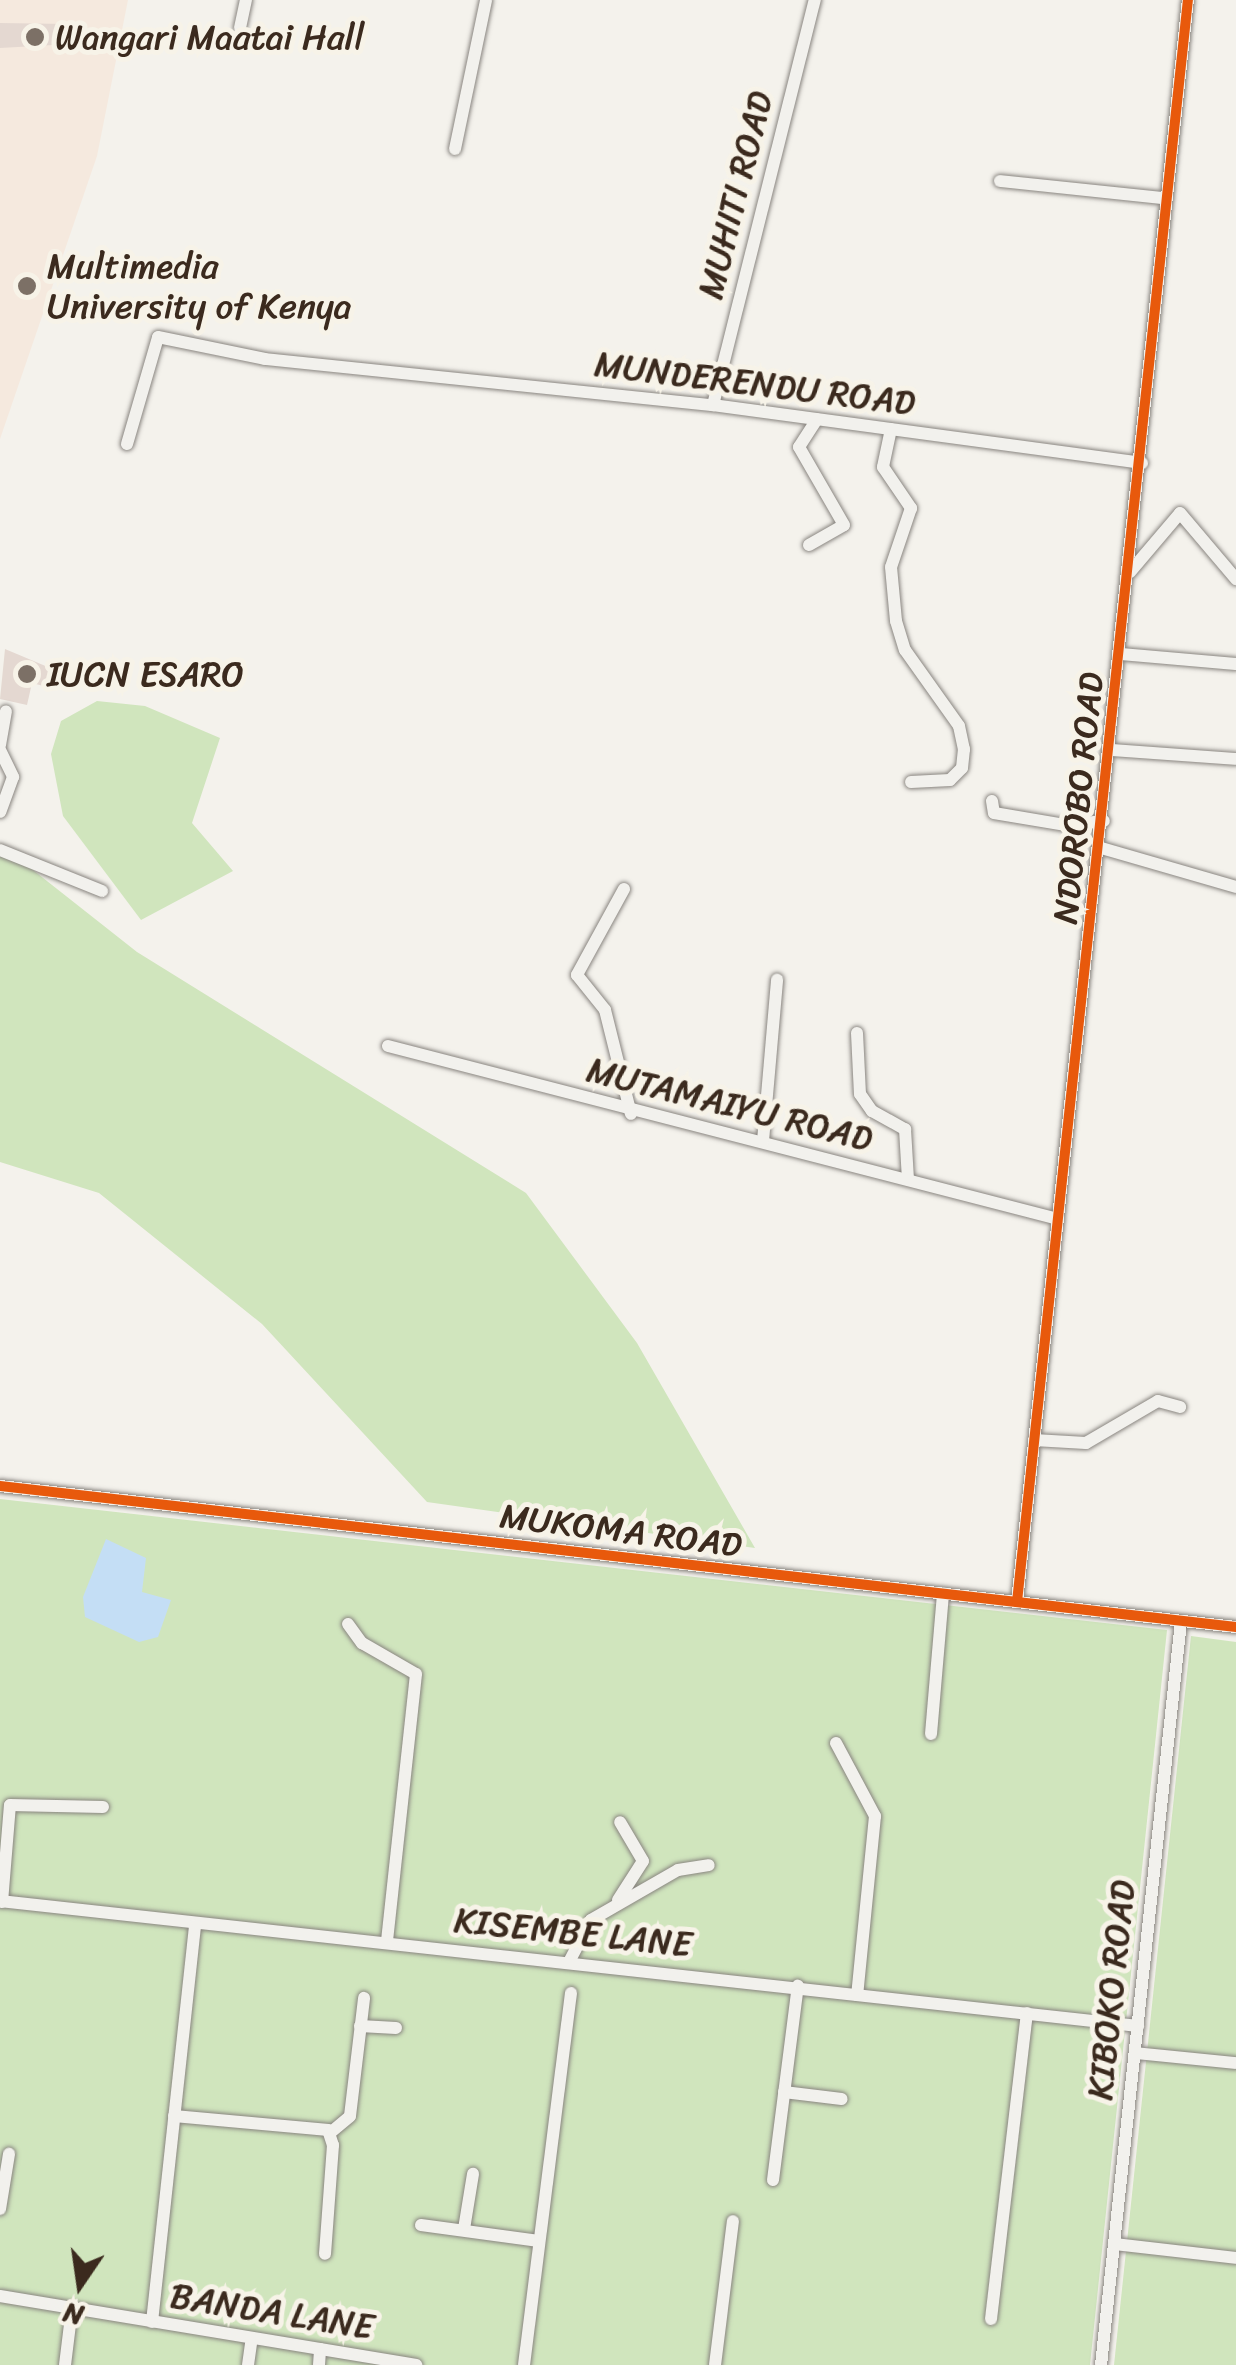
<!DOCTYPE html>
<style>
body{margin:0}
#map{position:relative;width:1236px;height:2365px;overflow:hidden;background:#f4f2ec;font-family:Sriracha,sans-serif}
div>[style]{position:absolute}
.built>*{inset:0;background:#f5e9de}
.green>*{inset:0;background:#d0e5bd}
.water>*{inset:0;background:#c4def5}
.building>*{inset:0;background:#e4d8d1}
.roads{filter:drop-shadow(0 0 2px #898580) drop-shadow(0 0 2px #898580)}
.minor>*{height:12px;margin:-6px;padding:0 6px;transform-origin:6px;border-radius:6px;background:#f2f1ed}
.cycleway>*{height:10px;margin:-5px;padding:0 5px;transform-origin:5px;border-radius:5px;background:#e8590c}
.dots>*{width:28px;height:28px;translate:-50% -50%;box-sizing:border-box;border:5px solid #f7f3e8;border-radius:50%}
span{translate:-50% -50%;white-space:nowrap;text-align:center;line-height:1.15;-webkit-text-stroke:10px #f7f3e8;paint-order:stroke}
.poi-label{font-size:35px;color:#3b2a1e}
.left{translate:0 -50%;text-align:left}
.street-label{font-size:35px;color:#3b2a1e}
.north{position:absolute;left:30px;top:2235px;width:100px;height:100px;-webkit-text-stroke:8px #f7f3e8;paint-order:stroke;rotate:193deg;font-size:28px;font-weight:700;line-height:40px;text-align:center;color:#3b2a1e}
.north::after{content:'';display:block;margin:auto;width:35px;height:45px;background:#3b2a1e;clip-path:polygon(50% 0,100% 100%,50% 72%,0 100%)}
</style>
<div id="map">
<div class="built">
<i style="clip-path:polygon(0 0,128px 0,97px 156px,0 439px)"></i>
</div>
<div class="green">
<i style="clip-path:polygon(97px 701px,145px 706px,220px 738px,192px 823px,233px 871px,141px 920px,63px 816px,51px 754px,61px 721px)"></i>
<i style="clip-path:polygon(0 844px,137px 952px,526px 1193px,637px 1343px,755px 1548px,427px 1502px,262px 1324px,99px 1193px,0 1162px)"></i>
<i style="clip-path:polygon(0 1499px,1167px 1630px,1090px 2365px,0 2365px)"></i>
<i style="clip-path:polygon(1191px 1636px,1236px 1642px,1236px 2365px,1114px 2365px)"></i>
</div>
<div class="water">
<i style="clip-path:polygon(106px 1539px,146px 1558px,142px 1592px,171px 1600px,158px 1637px,139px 1642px,85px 1617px,83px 1597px)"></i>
</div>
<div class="building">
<i style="clip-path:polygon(0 23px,67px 24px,71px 44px,0 48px)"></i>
<i style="clip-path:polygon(5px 649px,55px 670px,51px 688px,32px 683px,27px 705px,0 699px)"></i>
</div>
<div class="roads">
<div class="minor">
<i style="left:240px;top:28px;width:29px;rotate:-78deg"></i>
<i style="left:455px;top:149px;width:152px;rotate:-78.2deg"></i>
<i style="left:1000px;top:181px;width:164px;rotate:6deg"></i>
<i style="left:713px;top:405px;width:418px;rotate:-75.9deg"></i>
<i style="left:891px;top:429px;width:39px;rotate:102deg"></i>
<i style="left:883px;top:467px;width:50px;rotate:55.7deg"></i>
<i style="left:911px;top:508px;width:62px;rotate:108.7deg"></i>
<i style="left:891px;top:567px;width:54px;rotate:84.7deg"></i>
<i style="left:896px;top:621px;width:30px;rotate:73deg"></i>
<i style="left:905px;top:650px;width:93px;rotate:54.6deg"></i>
<i style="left:959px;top:726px;width:24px;rotate:78deg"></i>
<i style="left:964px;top:749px;width:19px;rotate:96deg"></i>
<i style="left:962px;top:768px;width:17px;rotate:135deg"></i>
<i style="left:950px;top:780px;width:39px;rotate:177deg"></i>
<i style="left:127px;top:444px;width:111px;rotate:-73.8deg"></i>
<i style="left:158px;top:337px;width:109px;rotate:11.6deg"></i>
<i style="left:265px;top:359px;width:450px;rotate:5.9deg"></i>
<i style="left:713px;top:405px;width:433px;rotate:7.7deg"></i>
<i style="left:809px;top:545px;width:40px;rotate:-29.7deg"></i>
<i style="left:844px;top:525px;width:90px;rotate:-120deg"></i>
<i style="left:799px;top:447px;width:33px;rotate:-57deg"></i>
<i style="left:1130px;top:572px;width:77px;rotate:-49.7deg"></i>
<i style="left:1180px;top:513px;width:87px;rotate:49.7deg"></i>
<i style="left:1121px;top:654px;width:115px;rotate:5deg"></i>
<i style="left:0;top:745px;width:34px;rotate:-80deg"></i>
<i style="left:0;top:750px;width:30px;rotate:64deg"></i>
<i style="left:13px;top:777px;width:37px;rotate:110deg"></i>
<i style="left:1111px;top:750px;width:125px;rotate:4.1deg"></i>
<i style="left:992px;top:801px;width:12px;rotate:81deg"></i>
<i style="left:994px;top:813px;width:73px;rotate:9.5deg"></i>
<i style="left:1066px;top:825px;width:38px;rotate:-6deg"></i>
<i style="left:1101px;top:848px;width:141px;rotate:16.1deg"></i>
<i style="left:0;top:850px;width:110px;rotate:21.9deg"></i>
<i style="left:624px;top:889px;width:98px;rotate:118.7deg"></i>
<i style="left:577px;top:975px;width:45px;rotate:51.3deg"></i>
<i style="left:605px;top:1010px;width:107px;rotate:76deg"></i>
<i style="left:857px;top:1033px;width:61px;rotate:87.2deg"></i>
<i style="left:860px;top:1094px;width:21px;rotate:55deg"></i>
<i style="left:872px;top:1111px;width:38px;rotate:29deg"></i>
<i style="left:905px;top:1129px;width:50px;rotate:86.6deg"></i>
<i style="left:388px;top:1046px;width:692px;rotate:14.48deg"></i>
<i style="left:763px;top:1141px;width:162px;rotate:-85deg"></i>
<i style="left:1034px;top:1440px;width:52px;rotate:3.3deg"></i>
<i style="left:1086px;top:1443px;width:83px;rotate:-30.3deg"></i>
<i style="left:1158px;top:1401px;width:23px;rotate:15deg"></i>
<i style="left:0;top:1486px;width:1244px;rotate:6.51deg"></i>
<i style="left:1017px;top:1602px;width:1611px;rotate:-83.91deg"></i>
<i style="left:348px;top:1624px;width:24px;rotate:54deg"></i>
<i style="left:362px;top:1643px;width:62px;rotate:29.9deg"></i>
<i style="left:416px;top:1674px;width:269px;rotate:96.2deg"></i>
<i style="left:931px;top:1734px;width:141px;rotate:-85.1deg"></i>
<i style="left:836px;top:1743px;width:83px;rotate:61.9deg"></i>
<i style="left:875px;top:1816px;width:180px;rotate:95.7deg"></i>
<i style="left:618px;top:1900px;width:46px;rotate:-57.3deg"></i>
<i style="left:643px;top:1861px;width:45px;rotate:-120.5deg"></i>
<i style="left:0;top:1901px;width:1145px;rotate:6.27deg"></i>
<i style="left:2px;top:1902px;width:97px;rotate:-85.3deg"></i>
<i style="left:10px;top:1805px;width:93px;rotate:1.2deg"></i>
<i style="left:569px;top:1962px;width:47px;rotate:-62.4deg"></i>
<i style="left:591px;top:1920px;width:100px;rotate:-29.9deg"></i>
<i style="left:678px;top:1870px;width:31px;rotate:-9deg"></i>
<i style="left:360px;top:2026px;width:36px;rotate:3deg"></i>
<i style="left:1135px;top:2053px;width:101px;rotate:5.7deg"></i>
<i style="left:784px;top:2092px;width:58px;rotate:6.9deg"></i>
<i style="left:174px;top:2116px;width:155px;rotate:5.2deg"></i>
<i style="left:328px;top:2130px;width:16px;rotate:72deg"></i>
<i style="left:333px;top:2145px;width:109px;rotate:94.2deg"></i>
<i style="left:330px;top:2133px;width:26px;rotate:-40deg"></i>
<i style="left:350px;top:2116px;width:119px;rotate:-83.2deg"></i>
<i style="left:773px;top:2180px;width:196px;rotate:-82.7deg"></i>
<i style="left:0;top:2209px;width:56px;rotate:-80.7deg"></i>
<i style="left:421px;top:2225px;width:119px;rotate:7.7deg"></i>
<i style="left:464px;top:2229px;width:56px;rotate:-80.7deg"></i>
<i style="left:1114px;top:2244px;width:123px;rotate:6.5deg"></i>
<i style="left:0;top:2296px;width:422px;rotate:9.4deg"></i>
<i style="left:991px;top:2319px;width:308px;rotate:-83.3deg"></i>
<i style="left:152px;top:2322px;width:399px;rotate:-83.8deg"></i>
<i style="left:65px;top:2365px;width:57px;rotate:-83deg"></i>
<i style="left:248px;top:2365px;width:27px;rotate:-82deg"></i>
<i style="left:319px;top:2365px;width:16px;rotate:-86deg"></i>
<i style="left:524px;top:2365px;width:375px;rotate:-82.8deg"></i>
<i style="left:715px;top:2365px;width:145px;rotate:-82.9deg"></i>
<i style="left:1101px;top:2365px;width:748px;rotate:-83.86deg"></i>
</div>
</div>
<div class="cycleway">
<i style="left:0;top:1486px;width:1244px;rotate:6.51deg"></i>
<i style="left:1017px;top:1602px;width:1611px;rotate:-83.91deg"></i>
</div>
<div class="dots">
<i style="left:35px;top:37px;background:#7c7066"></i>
<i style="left:27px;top:286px;background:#7c7066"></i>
<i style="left:27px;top:674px;background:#7c7066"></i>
</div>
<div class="poi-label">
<span class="left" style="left:55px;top:37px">Wangari Maatai Hall</span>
<span class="left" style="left:47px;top:286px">Multimedia<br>University of Kenya</span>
<span class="left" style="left:47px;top:674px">IUCN ESARO</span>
</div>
<div class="street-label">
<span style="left:735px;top:195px;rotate:-76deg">MUHITI ROAD</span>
<span style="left:755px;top:383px;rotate:7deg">MUNDERENDU ROAD</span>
<span style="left:1078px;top:798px;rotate:-84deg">NDOROBO ROAD</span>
<span style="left:730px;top:1104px;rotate:14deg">MUTAMAIYU ROAD</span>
<span style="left:621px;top:1530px;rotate:7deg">MUKOMA ROAD</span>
<span style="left:573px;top:1932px;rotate:6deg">KISEMBE LANE</span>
<span style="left:1111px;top:1990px;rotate:-84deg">KIBOKO ROAD</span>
<span style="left:272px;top:2311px;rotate:9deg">BANDA LANE</span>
</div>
<div class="north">N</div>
</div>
